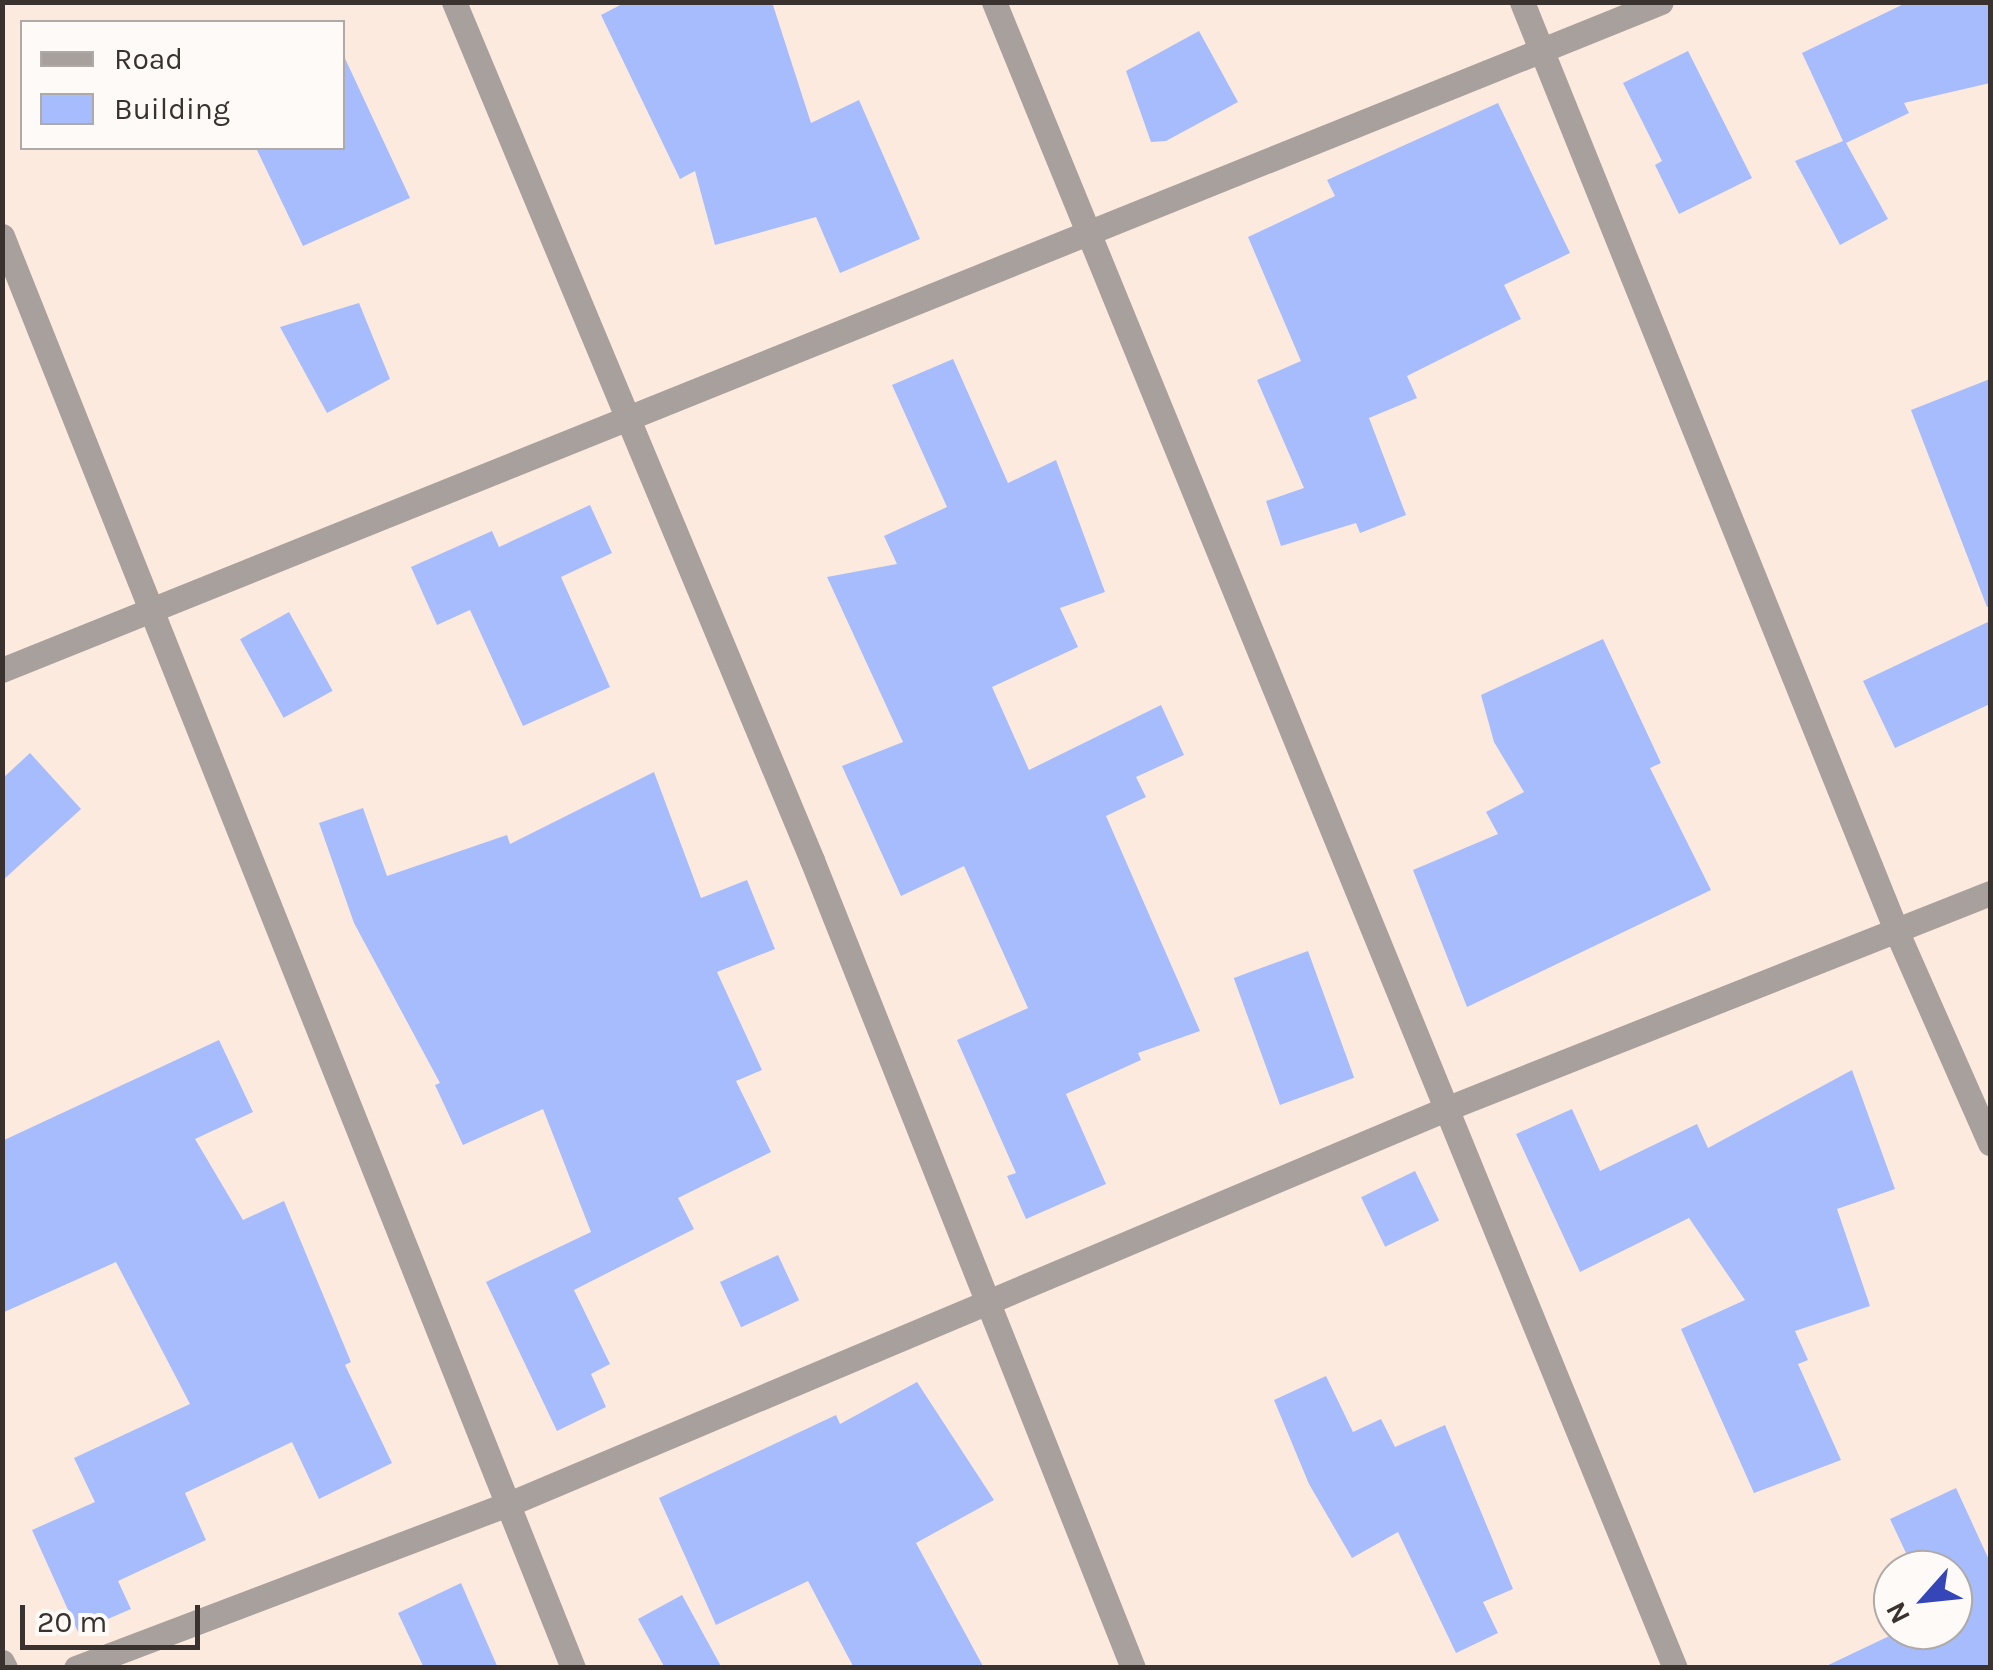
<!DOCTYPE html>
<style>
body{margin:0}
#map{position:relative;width:1993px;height:1670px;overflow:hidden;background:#fdeadf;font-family:Karla,sans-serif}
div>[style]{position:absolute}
.building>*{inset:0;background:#a7bcfd;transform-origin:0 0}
.street>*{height:25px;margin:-12.5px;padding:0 12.5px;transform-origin:12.5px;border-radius:12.5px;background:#a8a09c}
span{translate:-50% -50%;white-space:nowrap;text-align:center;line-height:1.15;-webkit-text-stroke:8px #fefaf8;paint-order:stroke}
.frame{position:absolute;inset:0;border:5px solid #39322e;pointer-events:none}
.legend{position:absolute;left:20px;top:20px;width:325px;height:130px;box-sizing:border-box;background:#fefaf8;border:2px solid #afaaa7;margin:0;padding:12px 18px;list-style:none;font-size:30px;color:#39322e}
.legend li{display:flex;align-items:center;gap:20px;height:50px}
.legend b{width:50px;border:2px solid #afaaa7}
.north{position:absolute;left:1873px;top:1550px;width:100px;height:100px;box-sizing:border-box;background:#fefaf8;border:2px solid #afaaa7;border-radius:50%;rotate:243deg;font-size:28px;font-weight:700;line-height:40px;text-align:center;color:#39322e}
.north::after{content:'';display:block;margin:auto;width:35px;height:45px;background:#3446b8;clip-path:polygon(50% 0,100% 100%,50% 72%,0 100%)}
.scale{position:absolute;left:20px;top:1605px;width:180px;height:45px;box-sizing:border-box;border:5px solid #39322e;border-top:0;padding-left:12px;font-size:30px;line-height:35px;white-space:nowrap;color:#39322e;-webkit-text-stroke:8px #fefaf8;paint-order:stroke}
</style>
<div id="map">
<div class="building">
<i style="clip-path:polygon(626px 2px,772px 2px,811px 123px,859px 100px,920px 239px,840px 273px,816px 217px,715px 245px,695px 171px,680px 179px,601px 15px)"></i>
<i style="clip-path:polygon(1908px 2px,1990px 2px,1990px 83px,1904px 103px,1909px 113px,1846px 143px,1888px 219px,1840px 245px,1795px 161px,1843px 141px,1802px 53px)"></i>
<i style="clip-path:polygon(1199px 31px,1238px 102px,1166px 141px,1151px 142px,1126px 71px)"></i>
<i style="clip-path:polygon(1688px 51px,1752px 178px,1679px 214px,1655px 165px,1662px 161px,1623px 83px)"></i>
<i style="clip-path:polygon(342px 52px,410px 198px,303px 246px,256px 148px,342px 148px)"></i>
<i style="clip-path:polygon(1498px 103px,1570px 253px,1504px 285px,1521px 319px,1407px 376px,1417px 398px,1369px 418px,1406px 515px,1360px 533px,1356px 523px,1281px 546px,1266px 501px,1304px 488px,1257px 380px,1301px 361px,1248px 237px,1335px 196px,1327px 180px)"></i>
<i style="clip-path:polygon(359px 303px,390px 379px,327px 413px,280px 327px)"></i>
<i style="clip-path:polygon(953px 359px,1008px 483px,1056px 460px,1105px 592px,1060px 608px,1078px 647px,992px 687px,1029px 770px,1161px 705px,1184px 755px,1136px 777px,1146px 797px,1106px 816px,1200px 1031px,1138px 1053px,1141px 1060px,1066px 1094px,1106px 1184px,1026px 1219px,1007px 1176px,1016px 1173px,957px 1040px,1028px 1008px,964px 866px,901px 896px,842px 766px,903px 742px,827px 577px,897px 564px,884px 536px,947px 507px,892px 385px)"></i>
<i style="clip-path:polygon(1990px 379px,1990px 606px,1987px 607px,1911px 410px)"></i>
<i style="clip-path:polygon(590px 505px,612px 553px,561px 577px,610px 687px,523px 726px,470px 610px,437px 625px,411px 567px,492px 531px,499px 547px)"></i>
<i style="left:289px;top:612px;width:90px;height:56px;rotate:61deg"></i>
<i style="clip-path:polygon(1990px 621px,1990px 704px,1895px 748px,1863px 681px)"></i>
<i style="clip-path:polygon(1603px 639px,1661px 763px,1650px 768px,1711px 890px,1467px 1007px,1413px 870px,1498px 834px,1486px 812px,1524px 792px,1494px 742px,1481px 695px)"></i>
<i style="clip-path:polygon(30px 753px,81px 809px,2px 881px,2px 779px)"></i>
<i style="clip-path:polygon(654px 772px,701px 898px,747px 880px,775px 949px,717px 972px,762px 1070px,736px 1081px,771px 1152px,678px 1198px,694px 1229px,574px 1290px,610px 1364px,591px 1374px,606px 1407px,557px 1431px,486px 1282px,591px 1232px,543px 1109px,463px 1145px,435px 1085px,440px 1083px,354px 923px,319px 823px,363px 808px,387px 876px,507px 835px,510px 844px)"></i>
<i style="left:1308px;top:951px;width:135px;height:79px;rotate:70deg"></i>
<i style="clip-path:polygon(219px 1040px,253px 1112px,195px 1139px,243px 1220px,284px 1201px,351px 1362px,345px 1365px,392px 1463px,319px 1499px,292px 1442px,185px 1493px,206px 1540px,118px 1581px,131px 1609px,78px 1632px,32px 1530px,95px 1502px,74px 1458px,190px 1404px,116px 1262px,2px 1313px,2px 1141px)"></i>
<i style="clip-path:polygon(1852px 1070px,1895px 1189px,1837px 1209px,1870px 1306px,1795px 1331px,1808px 1360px,1798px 1364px,1841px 1460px,1754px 1493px,1681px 1329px,1745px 1300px,1689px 1218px,1580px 1272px,1516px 1134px,1572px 1109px,1600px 1171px,1697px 1124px,1708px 1148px)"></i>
<i style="left:1415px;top:1171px;width:55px;height:60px;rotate:64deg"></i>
<i style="left:778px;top:1255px;width:50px;height:64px;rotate:65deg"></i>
<i style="clip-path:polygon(1326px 1376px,1353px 1432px,1381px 1419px,1395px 1447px,1445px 1425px,1513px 1589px,1483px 1602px,1498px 1633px,1456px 1653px,1398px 1532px,1352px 1558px,1309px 1484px,1274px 1400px)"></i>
<i style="clip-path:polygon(917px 1382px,994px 1500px,916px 1543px,984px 1668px,854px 1668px,808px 1581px,716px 1625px,659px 1498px,836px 1415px,840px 1424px)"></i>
<i style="clip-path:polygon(1956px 1488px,1990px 1562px,1990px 1668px,1822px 1668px,1902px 1630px,1953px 1630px,1953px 1570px,1914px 1570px,1890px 1519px)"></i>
<i style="clip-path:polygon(461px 1583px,498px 1668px,424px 1668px,398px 1613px)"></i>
<i style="clip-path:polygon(682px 1595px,722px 1668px,665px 1668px,638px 1619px)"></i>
</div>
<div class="street">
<i style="left:454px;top:2px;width:930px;rotate:67.35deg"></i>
<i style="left:812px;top:860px;width:869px;rotate:68.33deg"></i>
<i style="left:994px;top:2px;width:1800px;rotate:67.77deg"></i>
<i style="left:1522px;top:2px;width:1001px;rotate:68.05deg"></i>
<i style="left:1896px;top:930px;width:233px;rotate:66.2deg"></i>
<i style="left:2px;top:236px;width:1542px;rotate:68.26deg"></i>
<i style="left:2px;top:670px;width:1788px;rotate:-21.93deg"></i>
<i style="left:2px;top:1662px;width:7px;rotate:63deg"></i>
<i style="left:76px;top:1668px;width:465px;rotate:-20.8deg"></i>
<i style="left:511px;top:1503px;width:1017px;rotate:-22.86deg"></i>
<i style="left:1448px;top:1108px;width:583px;rotate:-21.64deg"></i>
</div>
<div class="frame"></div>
<ul class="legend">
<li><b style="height:12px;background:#a8a09c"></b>Road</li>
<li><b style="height:28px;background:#a7bcfd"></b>Building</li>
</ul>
<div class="north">N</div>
<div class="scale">20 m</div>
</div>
